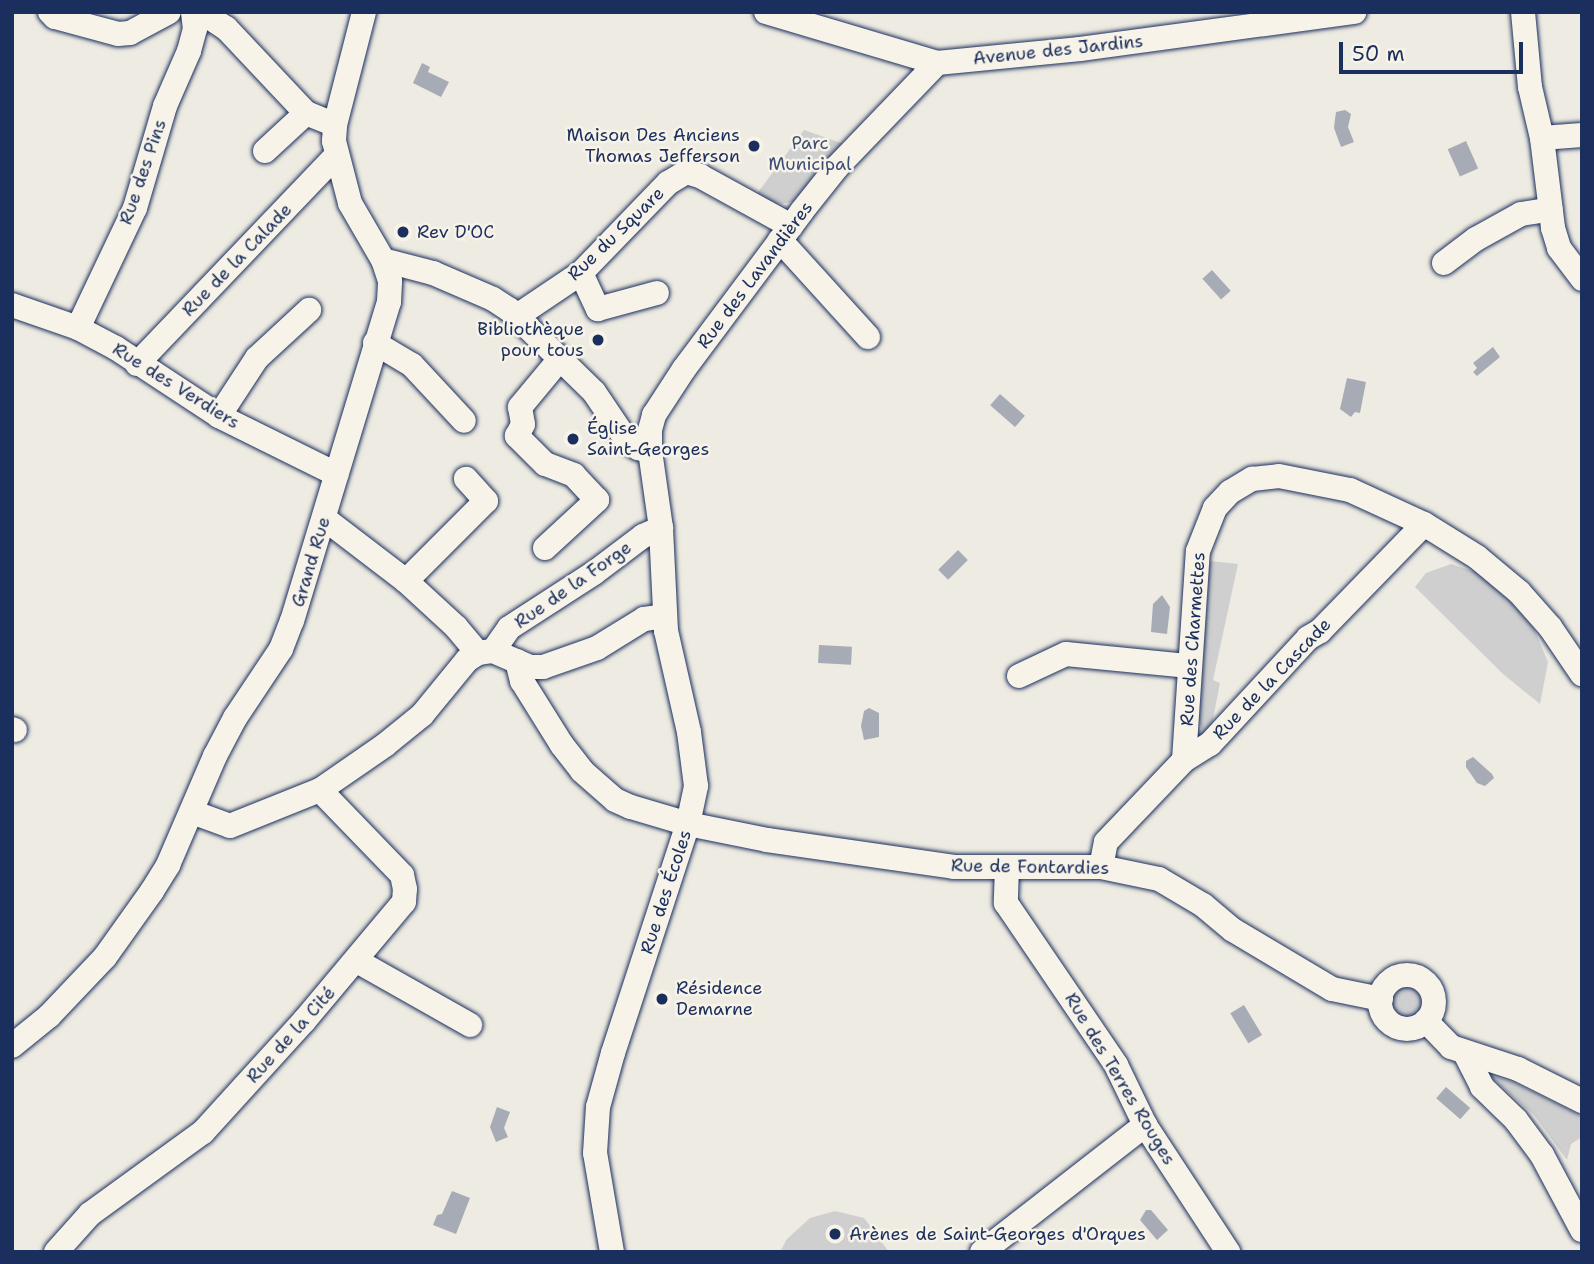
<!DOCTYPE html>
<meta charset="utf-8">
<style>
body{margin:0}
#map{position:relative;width:1594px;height:1264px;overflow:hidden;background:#eeebe2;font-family:"Shantell Sans",sans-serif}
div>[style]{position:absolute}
.green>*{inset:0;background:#cfcfcf}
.round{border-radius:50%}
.water>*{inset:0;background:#a6abb5;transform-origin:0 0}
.roads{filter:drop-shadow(0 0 2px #1b2f5e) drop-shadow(0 0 2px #1b2f5e)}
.minor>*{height:24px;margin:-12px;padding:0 12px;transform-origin:12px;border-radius:12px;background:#f7f3e8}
.minor>.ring{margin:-12px;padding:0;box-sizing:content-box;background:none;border:24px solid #f7f3e8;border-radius:50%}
.dots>*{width:19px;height:19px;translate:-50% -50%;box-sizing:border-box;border:4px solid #f7f3e8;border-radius:50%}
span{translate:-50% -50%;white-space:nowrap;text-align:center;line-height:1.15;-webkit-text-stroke:5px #f7f3e8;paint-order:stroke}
.street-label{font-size:18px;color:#1b2f5e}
.poi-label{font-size:18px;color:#1b2f5e}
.right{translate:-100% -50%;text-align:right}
.left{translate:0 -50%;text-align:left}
.park-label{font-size:18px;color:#3f4f75}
.frame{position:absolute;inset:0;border:14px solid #1b2f5e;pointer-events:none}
.scale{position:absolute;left:1339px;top:42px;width:184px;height:32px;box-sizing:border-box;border:4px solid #1b2f5e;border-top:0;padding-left:9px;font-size:21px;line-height:24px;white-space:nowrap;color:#1b2f5e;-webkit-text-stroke:5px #f7f3e8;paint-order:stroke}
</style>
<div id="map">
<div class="green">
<i style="clip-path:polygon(804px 130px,844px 144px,794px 202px,776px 204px,756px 195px)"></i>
<i style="clip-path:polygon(1210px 561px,1238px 564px,1213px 680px,1220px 683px,1210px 734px,1203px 735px,1199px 717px)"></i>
<i style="clip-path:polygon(1451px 564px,1479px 573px,1520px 610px,1534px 629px,1548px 662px,1540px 704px,1503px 674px,1415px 587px,1426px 573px)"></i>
<i class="round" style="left:1392px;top:986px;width:32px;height:32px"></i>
<i style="clip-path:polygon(1489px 1075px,1513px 1082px,1582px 1116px,1582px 1137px,1571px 1144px,1567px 1160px,1534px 1115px)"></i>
<i style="clip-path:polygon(835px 1211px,864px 1218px,889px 1252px,780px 1252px,787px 1239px,810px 1218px)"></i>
</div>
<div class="water">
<i style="clip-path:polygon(422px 63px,430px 67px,428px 72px,449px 82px,441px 97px,413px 83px)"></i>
<i style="clip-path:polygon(1345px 110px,1351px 114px,1348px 127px,1354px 142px,1341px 147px,1334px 128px,1335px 119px,1336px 112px)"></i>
<i style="left:1466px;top:141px;width:30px;height:20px;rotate:66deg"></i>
<i style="left:1212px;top:270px;width:28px;height:13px;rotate:48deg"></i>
<i style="clip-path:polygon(1493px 347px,1500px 357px,1477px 376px,1473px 372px,1477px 368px,1473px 363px)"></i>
<i style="clip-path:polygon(1347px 378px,1366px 382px,1360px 413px,1355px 412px,1351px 417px,1340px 409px)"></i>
<i style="left:1000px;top:394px;width:33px;height:15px;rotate:41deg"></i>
<i style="left:958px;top:550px;width:14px;height:28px;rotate:45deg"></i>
<i style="clip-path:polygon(1162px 595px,1170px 607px,1167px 634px,1151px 632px,1153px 604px)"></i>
<i style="left:819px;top:645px;width:33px;height:18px;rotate:3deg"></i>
<i style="clip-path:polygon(869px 708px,879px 713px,879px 737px,864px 740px,861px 726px,864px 711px)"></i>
<i style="clip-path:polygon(1473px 757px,1492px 774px,1494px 778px,1485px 786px,1477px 783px,1466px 767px,1466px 761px)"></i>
<i style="left:1244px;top:1005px;width:35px;height:16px;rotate:59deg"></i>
<i style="left:1446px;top:1087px;width:32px;height:15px;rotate:41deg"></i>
<i style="clip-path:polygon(497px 1107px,510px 1112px,504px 1128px,508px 1137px,496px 1142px,490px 1127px)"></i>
<i style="clip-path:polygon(452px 1191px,470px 1198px,456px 1234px,433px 1225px,437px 1215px,442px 1214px)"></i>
<i style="clip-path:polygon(1146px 1210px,1151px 1210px,1168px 1230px,1157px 1240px,1140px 1220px)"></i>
</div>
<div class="roads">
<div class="minor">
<i style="left:50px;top:12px;width:7px;rotate:45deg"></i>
<i style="left:55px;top:17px;width:65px;rotate:15.1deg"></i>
<i style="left:118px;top:34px;width:12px;rotate:-5deg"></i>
<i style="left:130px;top:33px;width:44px;rotate:-28.3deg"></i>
<i style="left:201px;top:12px;width:30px;rotate:33deg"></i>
<i style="left:226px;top:28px;width:117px;rotate:46.7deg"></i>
<i style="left:306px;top:113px;width:31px;rotate:22deg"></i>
<i style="left:766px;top:12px;width:178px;rotate:16.6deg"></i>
<i style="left:937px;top:63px;width:144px;rotate:-5.6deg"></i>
<i style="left:1080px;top:49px;width:277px;rotate:-7.7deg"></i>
<i style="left:1523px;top:12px;width:75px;rotate:84.7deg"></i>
<i style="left:1530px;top:87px;width:52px;rotate:76.8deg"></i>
<i style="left:1542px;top:138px;width:91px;rotate:83deg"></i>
<i style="left:1553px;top:228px;width:21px;rotate:73deg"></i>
<i style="left:1559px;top:248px;width:39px;rotate:53deg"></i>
<i style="left:1542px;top:138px;width:40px;rotate:-4.3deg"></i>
<i style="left:265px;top:151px;width:56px;rotate:-42.8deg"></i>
<i style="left:780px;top:240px;width:131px;rotate:47.8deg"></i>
<i style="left:383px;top:260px;width:52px;rotate:14.6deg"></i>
<i style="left:433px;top:273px;width:65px;rotate:23.4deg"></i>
<i style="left:493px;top:299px;width:20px;rotate:33deg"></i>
<i style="left:510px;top:310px;width:117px;rotate:44.3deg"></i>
<i style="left:594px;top:392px;width:59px;rotate:56deg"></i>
<i style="left:627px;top:441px;width:13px;rotate:32deg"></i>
<i style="left:638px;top:448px;width:12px;rotate:14deg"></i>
<i style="left:1444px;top:263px;width:40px;rotate:-37deg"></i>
<i style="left:1476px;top:239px;width:51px;rotate:-29.1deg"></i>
<i style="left:1521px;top:214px;width:30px;rotate:-9deg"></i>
<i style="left:581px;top:273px;width:40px;rotate:65deg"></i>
<i style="left:598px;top:309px;width:61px;rotate:-15.2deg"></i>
<i style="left:12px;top:305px;width:70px;rotate:19.2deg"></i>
<i style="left:78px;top:328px;width:43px;rotate:27.8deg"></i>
<i style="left:116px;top:348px;width:123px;rotate:33.4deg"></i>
<i style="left:219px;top:416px;width:131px;rotate:26.4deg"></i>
<i style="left:517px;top:316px;width:77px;rotate:-33.9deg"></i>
<i style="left:581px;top:273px;width:125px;rotate:-46deg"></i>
<i style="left:668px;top:183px;width:21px;rotate:-31deg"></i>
<i style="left:686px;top:172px;width:15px;rotate:16deg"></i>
<i style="left:700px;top:176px;width:104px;rotate:28.8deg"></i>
<i style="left:78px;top:328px;width:133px;rotate:-64.6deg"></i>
<i style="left:135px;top:208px;width:106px;rotate:-73.6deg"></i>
<i style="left:165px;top:106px;width:60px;rotate:-66.4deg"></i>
<i style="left:189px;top:51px;width:23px;rotate:-75deg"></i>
<i style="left:195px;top:29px;width:17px;rotate:-97deg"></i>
<i style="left:375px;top:343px;width:43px;rotate:30.7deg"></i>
<i style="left:412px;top:365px;width:76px;rotate:47.1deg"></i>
<i style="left:137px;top:364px;width:288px;rotate:-46.3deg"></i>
<i style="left:219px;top:416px;width:69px;rotate:-56.8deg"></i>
<i style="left:257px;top:358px;width:71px;rotate:-42.7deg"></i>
<i style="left:325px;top:519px;width:102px;rotate:37.4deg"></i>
<i style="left:406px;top:581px;width:68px;rotate:42.6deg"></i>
<i style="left:456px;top:627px;width:34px;rotate:50deg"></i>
<i style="left:478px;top:653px;width:15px;rotate:-8deg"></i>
<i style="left:493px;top:651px;width:40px;rotate:23.4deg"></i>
<i style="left:530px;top:667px;width:13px"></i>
<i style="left:543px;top:667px;width:57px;rotate:-19.4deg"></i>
<i style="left:597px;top:648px;width:55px;rotate:-31.7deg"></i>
<i style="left:644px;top:619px;width:21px;rotate:-8deg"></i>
<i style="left:545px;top:548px;width:71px;rotate:-42.7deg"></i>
<i style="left:597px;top:500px;width:34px;rotate:-133deg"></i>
<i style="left:574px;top:475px;width:31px;rotate:-159deg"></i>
<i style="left:545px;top:464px;width:40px;rotate:-135deg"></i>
<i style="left:517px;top:436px;width:13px;rotate:-63deg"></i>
<i style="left:523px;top:424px;width:17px;rotate:-100deg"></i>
<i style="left:520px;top:407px;width:61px;rotate:-50.3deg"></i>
<i style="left:406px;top:581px;width:113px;rotate:-45deg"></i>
<i style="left:486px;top:501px;width:30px;rotate:-132deg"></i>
<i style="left:493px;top:651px;width:28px;rotate:-55deg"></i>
<i style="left:509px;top:628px;width:101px;rotate:-32.9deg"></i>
<i style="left:594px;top:573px;width:61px;rotate:-37.1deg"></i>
<i style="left:643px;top:536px;width:20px;rotate:-24deg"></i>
<i style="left:517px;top:661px;width:21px;rotate:76deg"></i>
<i style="left:522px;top:681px;width:75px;rotate:58deg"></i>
<i style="left:562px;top:745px;width:33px;rotate:52deg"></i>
<i style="left:582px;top:771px;width:44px;rotate:41.3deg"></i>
<i style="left:615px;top:800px;width:17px;rotate:24deg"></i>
<i style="left:631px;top:807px;width:59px;rotate:16.6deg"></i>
<i style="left:688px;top:824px;width:81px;rotate:11.4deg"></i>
<i style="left:767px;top:840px;width:189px;rotate:8.2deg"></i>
<i style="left:954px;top:867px;width:147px"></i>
<i style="left:1101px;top:867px;width:59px;rotate:11.7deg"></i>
<i style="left:1159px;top:879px;width:51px;rotate:30.6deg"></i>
<i style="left:1203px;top:905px;width:39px;rotate:40deg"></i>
<i style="left:1233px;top:930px;width:115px;rotate:30.8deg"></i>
<i style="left:1332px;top:989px;width:50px;rotate:11.5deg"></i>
<i style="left:1019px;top:676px;width:52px;rotate:-25.1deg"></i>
<i style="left:1066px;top:654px;width:124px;rotate:5.6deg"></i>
<i style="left:12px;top:729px;width:3px;rotate:18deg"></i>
<i style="left:1184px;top:760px;width:209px;rotate:-86.2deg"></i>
<i style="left:1198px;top:551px;width:46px;rotate:-68.4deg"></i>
<i style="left:1215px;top:508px;width:22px;rotate:-47deg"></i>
<i style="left:1230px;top:492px;width:26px;rotate:-31deg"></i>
<i style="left:1252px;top:479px;width:27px;rotate:-6deg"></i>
<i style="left:1279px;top:476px;width:72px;rotate:11.2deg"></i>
<i style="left:1350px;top:490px;width:81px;rotate:24.7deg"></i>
<i style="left:1424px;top:524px;width:62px;rotate:31.9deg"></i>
<i style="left:1477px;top:557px;width:55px;rotate:39.8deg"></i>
<i style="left:1519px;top:592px;width:47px;rotate:48.5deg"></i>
<i style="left:1550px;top:627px;width:57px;rotate:55.8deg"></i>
<i style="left:192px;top:812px;width:40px;rotate:20.2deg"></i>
<i style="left:230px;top:826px;width:97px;rotate:-21.8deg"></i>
<i style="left:320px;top:790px;width:79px;rotate:-34.7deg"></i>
<i style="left:385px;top:745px;width:48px;rotate:-39deg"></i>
<i style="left:422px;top:715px;width:71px;rotate:-50.7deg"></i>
<i style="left:467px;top:660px;width:13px;rotate:-32deg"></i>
<i style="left:1007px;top:867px;width:36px;rotate:92deg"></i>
<i style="left:1006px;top:903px;width:196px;rotate:55.8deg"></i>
<i style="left:1116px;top:1065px;width:67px;rotate:64.2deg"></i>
<i style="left:1145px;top:1125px;width:152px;rotate:56.8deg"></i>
<i style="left:1101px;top:867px;width:25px;rotate:-79deg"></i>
<i style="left:1106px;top:842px;width:113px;rotate:-46.4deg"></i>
<i style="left:1184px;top:760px;width:31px;rotate:-32deg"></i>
<i style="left:1210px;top:744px;width:144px;rotate:-47.2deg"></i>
<i style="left:1308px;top:638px;width:14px;rotate:-30deg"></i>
<i style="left:1320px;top:631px;width:149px;rotate:-45.8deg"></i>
<i style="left:357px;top:961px;width:130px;rotate:29.5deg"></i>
<i class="ring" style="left:1380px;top:975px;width:30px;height:30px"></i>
<i style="left:1426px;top:1021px;width:36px;rotate:46deg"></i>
<i style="left:1451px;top:1047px;width:71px;rotate:18.2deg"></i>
<i style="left:1518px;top:1069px;width:72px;rotate:26.6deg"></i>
<i style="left:12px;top:1046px;width:48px;rotate:-39deg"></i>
<i style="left:49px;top:1016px;width:81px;rotate:-46.5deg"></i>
<i style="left:105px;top:957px;width:81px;rotate:-54.5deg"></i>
<i style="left:152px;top:891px;width:31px;rotate:-58deg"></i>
<i style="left:168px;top:865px;width:119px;rotate:-66.7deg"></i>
<i style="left:215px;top:756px;width:43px;rotate:-62.2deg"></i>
<i style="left:235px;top:718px;width:83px;rotate:-56.3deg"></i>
<i style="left:281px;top:649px;width:30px;rotate:-69deg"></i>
<i style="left:292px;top:621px;width:333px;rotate:-73.1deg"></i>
<i style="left:389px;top:302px;width:21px;rotate:-87deg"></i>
<i style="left:390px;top:281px;width:22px;rotate:-108deg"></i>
<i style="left:383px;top:260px;width:66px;rotate:-120.1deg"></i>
<i style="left:350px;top:203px;width:64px;rotate:-104.5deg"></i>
<i style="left:334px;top:141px;width:16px;rotate:-86deg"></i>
<i style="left:335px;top:125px;width:117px;rotate:-75.6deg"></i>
<i style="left:1466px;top:1055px;width:36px;rotate:63deg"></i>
<i style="left:1482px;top:1087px;width:47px;rotate:44.1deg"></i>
<i style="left:1516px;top:1120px;width:44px;rotate:53.4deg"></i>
<i style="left:1542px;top:1155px;width:85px;rotate:61.9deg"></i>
<i style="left:56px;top:1252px;width:51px;rotate:-48.2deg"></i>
<i style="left:90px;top:1214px;width:140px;rotate:-36deg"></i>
<i style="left:203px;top:1132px;width:150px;rotate:-47.7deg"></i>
<i style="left:304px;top:1021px;width:155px;rotate:-50deg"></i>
<i style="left:404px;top:902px;width:13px;rotate:-86deg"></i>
<i style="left:405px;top:889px;width:14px;rotate:-102deg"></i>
<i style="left:402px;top:875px;width:118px;rotate:-134deg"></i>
<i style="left:612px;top:1252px;width:100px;rotate:-99.7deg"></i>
<i style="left:595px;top:1153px;width:46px;rotate:-86.3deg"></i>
<i style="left:598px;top:1107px;width:56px;rotate:-74.5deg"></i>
<i style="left:613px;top:1053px;width:241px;rotate:-71.9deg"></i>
<i style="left:688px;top:824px;width:39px;rotate:-78deg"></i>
<i style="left:696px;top:786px;width:54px;rotate:-97.4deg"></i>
<i style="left:689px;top:732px;width:104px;rotate:-102.8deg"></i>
<i style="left:666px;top:631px;width:103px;rotate:-92.8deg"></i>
<i style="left:661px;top:528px;width:78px;rotate:-98.1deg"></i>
<i style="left:650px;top:451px;width:21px;rotate:-90deg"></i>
<i style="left:650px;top:430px;width:16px;rotate:-75deg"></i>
<i style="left:654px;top:415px;width:55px;rotate:-56.9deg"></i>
<i style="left:684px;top:369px;width:197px;rotate:-53.2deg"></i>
<i style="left:802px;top:211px;width:56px;rotate:-51.5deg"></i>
<i style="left:837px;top:167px;width:144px;rotate:-46.1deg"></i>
<i style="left:982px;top:1252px;width:207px;rotate:-37.9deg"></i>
</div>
</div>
<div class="dots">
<i style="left:754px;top:146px;background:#1b2f5e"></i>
<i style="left:403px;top:232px;background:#1b2f5e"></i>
<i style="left:598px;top:340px;background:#1b2f5e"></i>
<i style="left:573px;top:439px;background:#1b2f5e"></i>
<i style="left:662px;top:999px;background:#1b2f5e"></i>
<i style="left:835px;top:1234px;background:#1b2f5e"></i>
</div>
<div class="street-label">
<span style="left:1058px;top:50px;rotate:-6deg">Avenue des Jardins</span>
<span style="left:143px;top:172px;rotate:-71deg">Rue des Pins</span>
<span style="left:616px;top:234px;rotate:-44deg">Rue du Square</span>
<span style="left:237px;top:260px;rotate:-46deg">Rue de la Calade</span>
<span style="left:755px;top:275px;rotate:-53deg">Rue des Lavandières</span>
<span style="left:176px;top:386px;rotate:32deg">Rue des Verdiers</span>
<span style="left:311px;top:562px;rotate:-73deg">Grand Rue</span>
<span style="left:573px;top:585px;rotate:-35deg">Rue de la Forge</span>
<span style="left:1193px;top:639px;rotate:-86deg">Rue des Charmettes</span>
<span style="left:1272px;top:679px;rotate:-46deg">Rue de la Cascade</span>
<span style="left:1030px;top:867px;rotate:1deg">Rue de Fontardies</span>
<span style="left:666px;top:892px;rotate:-72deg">Rue des Écoles</span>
<span style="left:291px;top:1035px;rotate:-48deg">Rue de la Cité</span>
<span style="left:1120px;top:1079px;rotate:59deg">Rue des Terres Rouges</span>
</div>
<div class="poi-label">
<span class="right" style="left:740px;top:146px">Maison Des Anciens<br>Thomas Jefferson</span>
<span class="left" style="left:417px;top:232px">Rev D'OC</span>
<span class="right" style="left:584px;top:340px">Bibliothèque<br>pour tous</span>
<span class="left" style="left:587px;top:439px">Église<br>Saint-Georges</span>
<span class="left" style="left:676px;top:999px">Résidence<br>Demarne</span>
<span class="left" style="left:849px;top:1234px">Arènes de Saint-Georges d'Orques</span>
</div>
<div class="park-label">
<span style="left:810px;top:154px">Parc<br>Municipal</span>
</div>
<div class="frame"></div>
<div class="scale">50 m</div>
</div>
